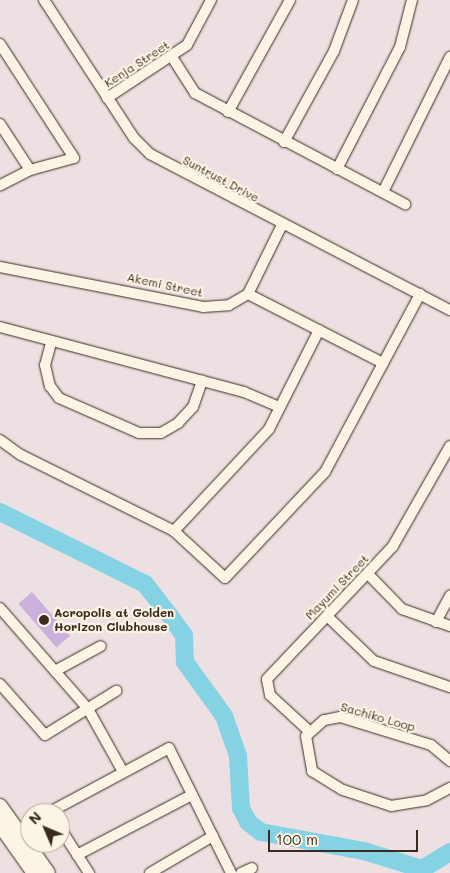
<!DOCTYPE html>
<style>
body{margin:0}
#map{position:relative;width:450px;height:873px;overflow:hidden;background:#ede0e2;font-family:Mali,sans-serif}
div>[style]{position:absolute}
.stream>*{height:3px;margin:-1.5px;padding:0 1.5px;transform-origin:1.5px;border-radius:1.5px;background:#85d2e4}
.river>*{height:18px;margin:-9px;padding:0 9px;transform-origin:9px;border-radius:9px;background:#85d2e4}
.building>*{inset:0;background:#cbafdc;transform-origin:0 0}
.roads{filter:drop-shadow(0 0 1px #3b2a1e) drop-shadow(0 0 1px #3b2a1e)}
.street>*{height:10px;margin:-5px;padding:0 5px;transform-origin:5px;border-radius:5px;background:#fcf5e5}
.secondary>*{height:14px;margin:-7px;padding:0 7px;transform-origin:7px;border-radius:7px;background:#fcf5e5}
.dots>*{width:14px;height:14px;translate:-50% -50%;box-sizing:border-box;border:2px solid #fcf5e5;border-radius:50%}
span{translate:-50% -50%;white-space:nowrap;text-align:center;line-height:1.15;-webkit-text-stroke:4.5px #fcf5e5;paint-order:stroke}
.street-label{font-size:12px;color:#3b2a1e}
.poi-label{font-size:12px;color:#3b2a1e;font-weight:700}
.left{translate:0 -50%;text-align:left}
.north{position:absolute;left:20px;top:803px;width:50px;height:50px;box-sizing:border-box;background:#fcf5e5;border:1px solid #afa495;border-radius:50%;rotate:315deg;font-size:14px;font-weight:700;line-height:20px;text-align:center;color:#3b2a1e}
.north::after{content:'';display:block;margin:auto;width:18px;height:22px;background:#3b2a1e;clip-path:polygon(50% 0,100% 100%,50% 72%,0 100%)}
.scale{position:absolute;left:268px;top:830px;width:150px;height:22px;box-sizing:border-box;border:2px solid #3b2a1e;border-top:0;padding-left:6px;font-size:15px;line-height:18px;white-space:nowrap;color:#3b2a1e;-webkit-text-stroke:4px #fcf5e5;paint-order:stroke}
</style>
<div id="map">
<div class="stream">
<i style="left:422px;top:869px;width:6px;rotate:45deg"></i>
</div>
<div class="river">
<i style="left:0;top:512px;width:162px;rotate:26.4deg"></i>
<i style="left:145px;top:584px;width:36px;rotate:52deg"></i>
<i style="left:167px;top:612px;width:29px;rotate:54deg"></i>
<i style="left:184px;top:635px;width:27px;rotate:88deg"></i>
<i style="left:185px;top:662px;width:67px;rotate:54.2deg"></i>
<i style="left:224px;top:716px;width:42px;rotate:70.7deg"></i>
<i style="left:238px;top:756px;width:52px;rotate:86.7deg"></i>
<i style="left:241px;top:808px;width:16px;rotate:63deg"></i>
<i style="left:248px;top:822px;width:16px;rotate:38deg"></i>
<i style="left:261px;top:832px;width:105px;rotate:10.5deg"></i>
<i style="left:364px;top:851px;width:61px;rotate:17.2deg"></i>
<i style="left:422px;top:869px;width:33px;rotate:-31deg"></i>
</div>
<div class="building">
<i style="left:32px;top:592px;width:58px;height:18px;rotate:49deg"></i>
</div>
<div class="roads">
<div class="street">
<i style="left:44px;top:0;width:165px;rotate:56.9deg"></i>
<i style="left:134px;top:138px;width:23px;rotate:45deg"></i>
<i style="left:150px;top:154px;width:338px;rotate:27.5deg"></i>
<i style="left:0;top:44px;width:136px;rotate:57deg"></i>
<i style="left:74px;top:158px;width:46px;rotate:164.7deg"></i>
<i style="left:30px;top:170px;width:34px;rotate:153deg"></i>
<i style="left:172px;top:57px;width:43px;rotate:57.4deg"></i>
<i style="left:195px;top:93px;width:238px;rotate:27.9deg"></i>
<i style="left:107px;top:98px;width:96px;rotate:-33.5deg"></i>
<i style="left:187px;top:45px;width:51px;rotate:-61.9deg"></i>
<i style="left:228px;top:112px;width:128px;rotate:-61deg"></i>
<i style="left:0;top:124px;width:55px;rotate:56.9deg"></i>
<i style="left:284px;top:142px;width:104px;rotate:-61.2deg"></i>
<i style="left:334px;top:51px;width:54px;rotate:-69.6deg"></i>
<i style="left:337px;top:169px;width:137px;rotate:-62.7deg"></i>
<i style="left:400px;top:47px;width:49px;rotate:-75.7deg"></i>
<i style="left:383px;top:192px;width:151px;rotate:-63.6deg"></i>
<i style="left:0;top:267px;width:207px;rotate:11.1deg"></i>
<i style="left:203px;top:307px;width:26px;rotate:-4deg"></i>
<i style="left:229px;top:305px;width:22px;rotate:-30deg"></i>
<i style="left:248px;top:294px;width:77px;rotate:-63.8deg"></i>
<i style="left:248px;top:294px;width:152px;rotate:27.1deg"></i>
<i style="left:0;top:327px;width:253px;rotate:14.9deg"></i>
<i style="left:244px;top:392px;width:39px;rotate:23deg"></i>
<i style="left:51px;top:343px;width:23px;rotate:105deg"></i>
<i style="left:45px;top:365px;width:22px;rotate:77deg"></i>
<i style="left:50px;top:386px;width:15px;rotate:53deg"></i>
<i style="left:59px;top:398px;width:87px;rotate:23.6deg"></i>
<i style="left:139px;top:433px;width:22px"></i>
<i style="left:161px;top:433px;width:20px;rotate:-30deg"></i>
<i style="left:178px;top:423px;width:22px;rotate:-47deg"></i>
<i style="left:193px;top:407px;width:28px;rotate:-71deg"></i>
<i style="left:0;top:440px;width:26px;rotate:36deg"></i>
<i style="left:21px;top:455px;width:171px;rotate:26.4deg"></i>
<i style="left:174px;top:531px;width:69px;rotate:42.7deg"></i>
<i style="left:225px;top:578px;width:146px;rotate:-46.7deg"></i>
<i style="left:325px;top:472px;width:202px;rotate:-61.9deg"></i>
<i style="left:174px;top:531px;width:139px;rotate:-47deg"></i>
<i style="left:269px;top:429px;width:111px;rotate:-63.2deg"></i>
<i style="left:368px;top:574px;width:49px;rotate:45.8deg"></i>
<i style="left:402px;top:609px;width:51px;rotate:19.5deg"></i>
<i style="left:0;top:608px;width:134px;rotate:48.9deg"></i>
<i style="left:88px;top:709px;width:72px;rotate:60.9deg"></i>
<i style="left:327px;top:616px;width:65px;rotate:43.8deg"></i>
<i style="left:374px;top:661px;width:80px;rotate:18.9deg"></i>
<i style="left:436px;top:622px;width:30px;rotate:-62deg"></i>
<i style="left:55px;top:671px;width:52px;rotate:-28.5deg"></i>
<i style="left:0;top:684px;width:68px;rotate:48.6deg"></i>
<i style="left:45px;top:735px;width:84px;rotate:-31.8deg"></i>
<i style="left:309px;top:731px;width:53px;rotate:-137.3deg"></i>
<i style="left:270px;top:695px;width:16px;rotate:-101deg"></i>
<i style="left:267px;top:679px;width:183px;rotate:-46.5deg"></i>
<i style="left:393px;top:546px;width:115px;rotate:-60.3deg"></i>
<i style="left:450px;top:761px;width:25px;rotate:-140deg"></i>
<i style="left:431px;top:745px;width:95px;rotate:-162.9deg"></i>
<i style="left:340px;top:717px;width:16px;rotate:169deg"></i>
<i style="left:324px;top:720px;width:24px;rotate:138deg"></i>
<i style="left:306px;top:736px;width:36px;rotate:80deg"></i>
<i style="left:312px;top:771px;width:36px;rotate:32deg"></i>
<i style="left:343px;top:790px;width:51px;rotate:18.4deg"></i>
<i style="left:391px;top:806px;width:36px;rotate:-9deg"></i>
<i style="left:427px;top:800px;width:26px;rotate:-28deg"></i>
<i style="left:48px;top:813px;width:137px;rotate:-28.2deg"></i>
<i style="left:169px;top:748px;width:140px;rotate:63.6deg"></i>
<i style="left:60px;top:828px;width:54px;rotate:57.2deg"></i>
<i style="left:77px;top:855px;width:130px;rotate:-27.6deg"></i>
<i style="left:150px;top:873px;width:73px;rotate:-30.4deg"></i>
<i style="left:241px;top:873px;width:12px;rotate:-24deg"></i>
</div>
<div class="secondary">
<i style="left:0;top:806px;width:82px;rotate:54.4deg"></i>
<i style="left:0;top:825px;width:59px;rotate:54.7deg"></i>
</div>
</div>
<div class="dots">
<i style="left:44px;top:620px;background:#3b2a1e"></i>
</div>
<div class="street-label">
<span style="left:137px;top:64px;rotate:-33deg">Kenja Street</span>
<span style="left:221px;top:179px;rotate:28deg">Suntrust Drive</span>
<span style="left:165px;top:285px;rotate:12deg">Akemi Street</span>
<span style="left:337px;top:587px;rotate:-46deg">Mayumi Street</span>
<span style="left:378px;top:717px;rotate:16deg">Sachiko Loop</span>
</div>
<div class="poi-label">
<span class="left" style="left:54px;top:620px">Acropolis at Golden<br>Horizon Clubhouse</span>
</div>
<div class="north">N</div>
<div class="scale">100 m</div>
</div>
